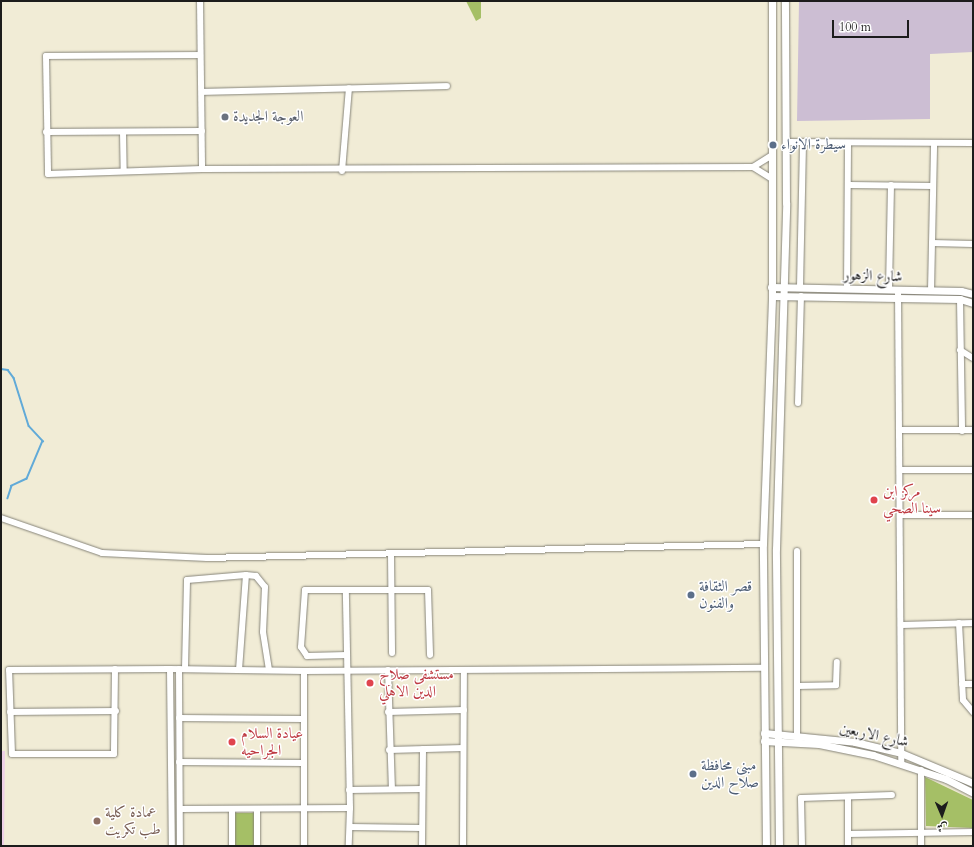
<!DOCTYPE html>
<meta charset="utf-8">
<style>
body{margin:0}
#map{position:relative;width:974px;height:847px;overflow:hidden;background:#f1ecd6;font-family:Cardo,Amiri,serif}
div>[style]{position:absolute}
.built>*{inset:0;background:#eed0e7}
.industrial>*{inset:0;background:#ccbed3}
.green>*{inset:0;background:#a5bf66;transform-origin:0 0}
.stream>*{height:1.5px;margin:-0.75px;padding:0 0.75px;transform-origin:0.75px;border-radius:0.75px;background:#61aad8}
.roads{filter:drop-shadow(0 0 1px #868479) drop-shadow(0 0 1px #868479)}
.minor>*{height:6px;margin:-3px;padding:0 3px;transform-origin:3px;border-radius:3px;background:#fff}
.major>*{height:7px;margin:-3.5px;padding:0 3.5px;transform-origin:3.5px;border-radius:3.5px;background:#fff}
.dots>*{width:11px;height:11px;translate:-50% -50%;box-sizing:border-box;border:2px solid #fff;border-radius:50%}
span{translate:-50% -50%;white-space:nowrap;text-align:center;line-height:1.15;-webkit-text-stroke:3px #fff;paint-order:stroke}
.worship-label{font-size:15px;color:#5b616d}
.left{translate:0 -50%;text-align:left}
.service-label{font-size:15px;color:#4e5e75}
.street-label{font-size:15px;color:#1c1c1c}
.health-label{font-size:15px;color:#be3a42}
.education-label{font-size:15px;color:#785e54}
.frame{position:absolute;inset:0;border:2px solid #1c1c1c;pointer-events:none}
.north{position:absolute;left:922px;top:795px;width:40px;height:40px;-webkit-text-stroke:3px #fff;paint-order:stroke;rotate:178deg;font-size:11px;font-weight:700;line-height:16px;text-align:center;color:#1c1c1c}
.north::after{content:'';display:block;margin:auto;width:14px;height:18px;background:#1c1c1c;clip-path:polygon(50% 0,100% 100%,50% 72%,0 100%)}
.scale{position:absolute;left:832px;top:20px;width:77px;height:18px;box-sizing:border-box;border:2px solid #1c1c1c;border-top:0;padding-left:5px;font-size:12px;line-height:14px;white-space:nowrap;color:#1c1c1c;-webkit-text-stroke:3px #fff;paint-order:stroke}
</style>
<div id="map">
<div class="built">
<i style="clip-path:polygon(1px 751px,5px 751px,4px 846px,1px 846px)"></i>
</div>
<div class="industrial">
<i style="clip-path:polygon(799px 1px,973px 1px,973px 52px,930px 54px,930px 119px,797px 121px)"></i>
</div>
<div class="green">
<i style="clip-path:polygon(466px 1px,481px 1px,481px 18px,476px 21px)"></i>
<i style="clip-path:polygon(925px 777px,973px 800px,973px 828px,926px 826px)"></i>
<i style="left:235px;top:813px;width:20px;height:33px"></i>
</div>
<div class="stream">
<i style="left:1px;top:369px;width:7px;rotate:8deg"></i>
<i style="left:8px;top:370px;width:10px;rotate:53deg"></i>
<i style="left:14px;top:378px;width:50px;rotate:72.6deg"></i>
<i style="left:29px;top:426px;width:21px;rotate:47deg"></i>
<i style="left:43px;top:441px;width:41px;rotate:112.8deg"></i>
<i style="left:27px;top:479px;width:17px;rotate:155deg"></i>
<i style="left:12px;top:486px;width:13px;rotate:108deg"></i>
</div>
<div class="roads">
<div class="minor">
<i style="left:200px;top:1px;width:168px;rotate:89.3deg"></i>
<i style="left:200px;top:55px;width:154px;rotate:179.6deg"></i>
<i style="left:46px;top:56px;width:118px;rotate:89deg"></i>
<i style="left:48px;top:174px;width:154px;rotate:-1.9deg"></i>
<i style="left:202px;top:169px;width:551px;rotate:-0.21deg"></i>
<i style="left:753px;top:167px;width:22px;rotate:32deg"></i>
<i style="left:202px;top:92px;width:245px;rotate:-1.4deg"></i>
<i style="left:46px;top:132px;width:156px;rotate:-0.4deg"></i>
<i style="left:123px;top:132px;width:39px;rotate:89deg"></i>
<i style="left:786px;top:142px;width:187px;rotate:0.3deg"></i>
<i style="left:753px;top:167px;width:22px;rotate:-32deg"></i>
<i style="left:342px;top:171px;width:83px;rotate:-85.2deg"></i>
<i style="left:849px;top:185px;width:84px;rotate:0.7deg"></i>
<i style="left:932px;top:243px;width:41px;rotate:1.4deg"></i>
<i style="left:800px;top:287px;width:145px;rotate:-88.8deg"></i>
<i style="left:847px;top:289px;width:146px;rotate:-89.6deg"></i>
<i style="left:889px;top:289px;width:104px;rotate:-88.9deg"></i>
<i style="left:898px;top:290px;width:473px;rotate:89.6deg"></i>
<i style="left:931px;top:291px;width:148px;rotate:-88.8deg"></i>
<i style="left:960px;top:299px;width:132px;rotate:89.1deg"></i>
<i style="left:960px;top:350px;width:15px;rotate:32deg"></i>
<i style="left:798px;top:403px;width:107px;rotate:-88.4deg"></i>
<i style="left:902px;top:430px;width:71px"></i>
<i style="left:902px;top:470px;width:71px"></i>
<i style="left:902px;top:515px;width:71px"></i>
<i style="left:1px;top:518px;width:107px;rotate:19.1deg"></i>
<i style="left:102px;top:553px;width:105px;rotate:2.7deg"></i>
<i style="left:207px;top:558px;width:556px;rotate:-1.44deg"></i>
<i style="left:797px;top:551px;width:183px;rotate:90deg"></i>
<i style="left:391px;top:554px;width:99px;rotate:89.4deg"></i>
<i style="left:346px;top:590px;width:41px;rotate:180deg"></i>
<i style="left:305px;top:590px;width:57px;rotate:94deg"></i>
<i style="left:301px;top:647px;width:11px;rotate:56deg"></i>
<i style="left:307px;top:656px;width:40px;rotate:-1.4deg"></i>
<i style="left:959px;top:623px;width:77px;rotate:87deg"></i>
<i style="left:963px;top:700px;width:16px;rotate:50deg"></i>
<i style="left:902px;top:625px;width:71px;rotate:-1.6deg"></i>
<i style="left:115px;top:669px;width:85px;rotate:90.7deg"></i>
<i style="left:114px;top:754px;width:102px;rotate:180deg"></i>
<i style="left:12px;top:754px;width:84px;rotate:-92deg"></i>
<i style="left:9px;top:670px;width:161px;rotate:-0.4deg"></i>
<i style="left:170px;top:669px;width:134px;rotate:0.9deg"></i>
<i style="left:304px;top:671px;width:460px;rotate:-0.4deg"></i>
<i style="left:170px;top:669px;width:177px;rotate:89.4deg"></i>
<i style="left:179px;top:669px;width:177px;rotate:89.7deg"></i>
<i style="left:185px;top:669px;width:89px;rotate:-88.7deg"></i>
<i style="left:187px;top:580px;width:59px;rotate:-4.8deg"></i>
<i style="left:246px;top:575px;width:10px;rotate:6deg"></i>
<i style="left:256px;top:576px;width:14px;rotate:51deg"></i>
<i style="left:265px;top:587px;width:45px;rotate:92.5deg"></i>
<i style="left:263px;top:632px;width:38px;rotate:81deg"></i>
<i style="left:239px;top:670px;width:95px;rotate:-85.8deg"></i>
<i style="left:388px;top:670px;width:119px;rotate:88.1deg"></i>
<i style="left:304px;top:671px;width:175px;rotate:90deg"></i>
<i style="left:962px;top:684px;width:11px"></i>
<i style="left:797px;top:686px;width:39px;rotate:-1deg"></i>
<i style="left:836px;top:685px;width:23px;rotate:-88deg"></i>
<i style="left:10px;top:712px;width:106px;rotate:-0.5deg"></i>
<i style="left:388px;top:712px;width:76px;rotate:-1.5deg"></i>
<i style="left:179px;top:718px;width:124px;rotate:0.5deg"></i>
<i style="left:389px;top:750px;width:74px;rotate:-1.5deg"></i>
<i style="left:179px;top:762px;width:124px;rotate:0.5deg"></i>
<i style="left:349px;top:790px;width:73px;rotate:-0.8deg"></i>
<i style="left:350px;top:808px;width:218px;rotate:-91.1deg"></i>
<i style="left:346px;top:590px;width:82px"></i>
<i style="left:428px;top:590px;width:65px;rotate:88.2deg"></i>
<i style="left:180px;top:809px;width:170px;rotate:-0.3deg"></i>
<i style="left:350px;top:808px;width:38px;rotate:92deg"></i>
<i style="left:232px;top:809px;width:37px;rotate:90deg"></i>
<i style="left:257px;top:810px;width:36px;rotate:90deg"></i>
<i style="left:350px;top:827px;width:72px;rotate:0.8deg"></i>
<i style="left:848px;top:834px;width:125px;rotate:-0.9deg"></i>
<i style="left:422px;top:846px;width:97px;rotate:-89.4deg"></i>
<i style="left:463px;top:846px;width:176px;rotate:-89.7deg"></i>
<i style="left:802px;top:846px;width:48px;rotate:-91.2deg"></i>
<i style="left:801px;top:798px;width:91px;rotate:-1.9deg"></i>
<i style="left:848px;top:846px;width:49px;rotate:-90deg"></i>
<i style="left:921px;top:846px;width:76px;rotate:-90deg"></i>
</div>
<div class="major">
<i style="left:771px;top:287px;width:190px;rotate:1.2deg"></i>
<i style="left:961px;top:291px;width:12px;rotate:14deg"></i>
<i style="left:772px;top:296px;width:188px;rotate:0.9deg"></i>
<i style="left:960px;top:299px;width:14px;rotate:17deg"></i>
<i style="left:764px;top:733px;width:91px;rotate:5.6deg"></i>
<i style="left:855px;top:742px;width:47px;rotate:13.4deg"></i>
<i style="left:901px;top:753px;width:78px;rotate:22.6deg"></i>
<i style="left:764px;top:741px;width:55px;rotate:3.1deg"></i>
<i style="left:819px;top:744px;width:55px;rotate:11.5deg"></i>
<i style="left:873px;top:755px;width:77px;rotate:18.2deg"></i>
<i style="left:946px;top:779px;width:30px;rotate:27deg"></i>
<i style="left:766px;top:846px;width:302px;rotate:-90.6deg"></i>
<i style="left:763px;top:544px;width:248px;rotate:-87.9deg"></i>
<i style="left:772px;top:296px;width:295px;rotate:-90deg"></i>
<i style="left:779px;top:846px;width:297px;rotate:-90.6deg"></i>
<i style="left:776px;top:549px;width:346px;rotate:-88.3deg"></i>
<i style="left:786px;top:203px;width:202px;rotate:-90.3deg"></i>
</div>
</div>
<div class="dots">
<i style="left:225px;top:117px;background:#6b7280"></i>
<i style="left:773px;top:145px;background:#5c6f8a"></i>
<i style="left:874px;top:500px;background:#e0444e"></i>
<i style="left:691px;top:595px;background:#5c6f8a"></i>
<i style="left:370px;top:683px;background:#e0444e"></i>
<i style="left:232px;top:742px;background:#e0444e"></i>
<i style="left:693px;top:774px;background:#5c6f8a"></i>
<i style="left:97px;top:821px;background:#8d6e63"></i>
</div>
<div class="worship-label">
<span class="left" style="left:233px;top:117px">العوجة الجديدة</span>
</div>
<div class="service-label">
<span class="left" style="left:781px;top:145px">سيطرة الانواء</span>
<span class="left" style="left:699px;top:595px">قصر الثقافة<br>والفنون</span>
<span class="left" style="left:701px;top:774px">مبنى محافظة<br>صلاح الدين</span>
</div>
<div class="street-label">
<span style="left:873px;top:276px;rotate:2deg">شارع الزهور</span>
<span style="left:874px;top:735px;rotate:12deg">شارع الاربعين</span>
</div>
<div class="health-label">
<span class="left" style="left:883px;top:500px">مركز ابن<br>سينا الصحي</span>
<span class="left" style="left:379px;top:683px">مستشفى صلاح<br>الدين الاهلي</span>
<span class="left" style="left:241px;top:742px">عيادة السلام<br>الجراحيه</span>
</div>
<div class="education-label">
<span class="left" style="left:105px;top:821px">عمادة كلية<br>طب تكريت</span>
</div>
<div class="frame"></div>
<div class="north">ش</div>
<div class="scale">100 m</div>
</div>
